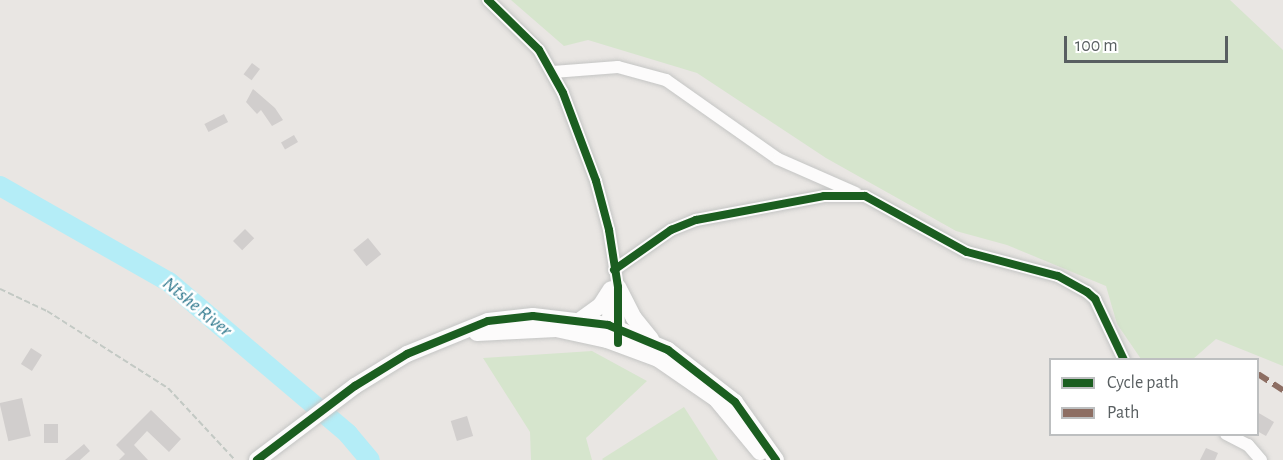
<!DOCTYPE html>
<style>
body{margin:0}
#map{position:relative;width:1283px;height:460px;overflow:hidden;background:#e9e6e3;font-family:"Alegreya Sans",sans-serif}
div>[style]{position:absolute}
.green>*{inset:0;background:#d6e5cd}
.river>*{height:20px;margin:-10px;padding:0 10px;transform-origin:10px;border-radius:10px;background:#b4edf7}
.building>*{inset:0;background:#d1cecd;transform-origin:0 0}
.path>*{height:2px;margin-top:-1px;transform-origin:0;background:repeating-linear-gradient(90deg,#c3c9c4 0 6px,transparent 0 9px)}
.roads{filter:drop-shadow(0 0 2px #c4c5c4) drop-shadow(0 0 2px #c4c5c4)}
.street>*{height:12px;margin:-6px;padding:0 6px;transform-origin:6px;border-radius:6px;background:#fcfbfb}
.secondary>*{height:16px;margin:-8px;padding:0 8px;transform-origin:8px;border-radius:8px;background:#fcfbfb}
.quiet>*{height:6px;margin-top:-3px;transform-origin:0;background:repeating-linear-gradient(90deg,#8d6e63 0 12px,transparent 0 18px)}
.cycleway>*{height:8px;margin:-4px;padding:0 4px;transform-origin:4px;border-radius:4px;background:#1b5e20}
span{translate:-50% -50%;white-space:nowrap;text-align:center;line-height:1.15;-webkit-text-stroke:5px #fff;paint-order:stroke}
.water-label{font-size:20px;color:#30798e;font-style:italic}
.legend{position:absolute;left:1049px;top:358px;width:210px;height:78px;box-sizing:border-box;background:#fff;border:2px solid #bdbfc0;margin:0;padding:8px 10px;list-style:none;font-size:18px;color:#595f61}
.legend li{display:flex;align-items:center;gap:12px;height:30px}
.legend b{width:30px;border:2px solid #bdbfc0}
.scale{position:absolute;left:1064px;top:36px;width:164px;height:27px;box-sizing:border-box;border:3px solid #595f61;border-top:0;padding-left:8px;font-size:18px;line-height:21px;white-space:nowrap;color:#595f61;-webkit-text-stroke:4px #fff;paint-order:stroke}
</style>
<div id="map">
<div class="green">
<i style="clip-path:polygon(511px 0,1230px 0,1283px 50px,1283px 366px,1216px 339px,1193px 359px,1141px 359px,1117px 324px,1106px 286px,1007px 245px,956px 231px,826px 158px,697px 73px,588px 40px,564px 46px)"></i>
<i style="clip-path:polygon(592px 351px,647px 381px,586px 438px,592px 460px,531px 460px,530px 432px,483px 358px)"></i>
<i style="clip-path:polygon(684px 407px,718px 460px,603px 460px,602px 459px)"></i>
</div>
<div class="river">
<i style="left:0;top:186px;width:194px;rotate:29.6deg"></i>
<i style="left:169px;top:282px;width:235px;rotate:40.3deg"></i>
<i style="left:348px;top:434px;width:34px;rotate:50deg"></i>
</div>
<div class="building">
<i style="left:252px;top:63px;width:10px;height:14px;rotate:37deg"></i>
<i style="clip-path:polygon(253px 89px,275px 108px,283px 120px,272px 126px,261px 110px,257px 114px,246px 102px)"></i>
<i style="left:224px;top:114px;width:9px;height:22px;rotate:63deg"></i>
<i style="left:294px;top:135px;width:8px;height:15px;rotate:60deg"></i>
<i style="left:245px;top:229px;width:13px;height:17px;rotate:45deg"></i>
<i style="left:368px;top:238px;width:21px;height:19px;rotate:51deg"></i>
<i style="left:31px;top:348px;width:13px;height:19px;rotate:32deg"></i>
<i style="left:22px;top:398px;width:39px;height:23px;rotate:77deg"></i>
<i style="clip-path:polygon(151px 410px,181px 439px,169px 452px,147px 431px,134px 445px,148px 460px,119px 460px,125px 454px,116px 445px)"></i>
<i style="clip-path:polygon(1257px 412px,1274px 422px,1266px 436px,1257px 431px)"></i>
<i style="left:467px;top:416px;width:21px;height:17px;rotate:73deg"></i>
<i style="left:44px;top:424px;width:14px;height:19px"></i>
<i style="clip-path:polygon(84px 444px,90px 451px,80px 460px,65px 460px)"></i>
<i style="clip-path:polygon(1206px 448px,1218px 453px,1215px 460px,1200px 460px)"></i>
</div>
<div class="path">
<i style="left:0;top:289px;width:52px;rotate:25.1deg"></i>
<i style="left:47px;top:311px;width:143px;rotate:32.5deg"></i>
<i style="left:168px;top:388px;width:98px;rotate:47.1deg"></i>
</div>
<div class="roads">
<div class="street">
<i style="left:488px;top:0;width:71px;rotate:44.4deg"></i>
<i style="left:539px;top:50px;width:49px;rotate:60.8deg"></i>
<i style="left:563px;top:93px;width:94px;rotate:69.4deg"></i>
<i style="left:596px;top:181px;width:51px;rotate:75.1deg"></i>
<i style="left:609px;top:230px;width:58px;rotate:81deg"></i>
<i style="left:618px;top:287px;width:48px;rotate:88.8deg"></i>
<i style="left:553px;top:72px;width:65px;rotate:-4.4deg"></i>
<i style="left:618px;top:67px;width:50px;rotate:15.2deg"></i>
<i style="left:666px;top:80px;width:137px;rotate:35.2deg"></i>
<i style="left:778px;top:159px;width:85px;rotate:23.6deg"></i>
<i style="left:614px;top:270px;width:70px;rotate:-35.1deg"></i>
<i style="left:671px;top:230px;width:27px;rotate:-22deg"></i>
<i style="left:696px;top:220px;width:130px;rotate:-10.6deg"></i>
<i style="left:824px;top:196px;width:41px"></i>
<i style="left:865px;top:196px;width:116px;rotate:28.8deg"></i>
<i style="left:967px;top:252px;width:94px;rotate:14.8deg"></i>
<i style="left:1058px;top:276px;width:33px;rotate:29deg"></i>
<i style="left:1087px;top:292px;width:11px;rotate:41deg"></i>
<i style="left:1095px;top:299px;width:68px;rotate:64.6deg"></i>
<i style="left:607px;top:332px;width:39px;rotate:-86deg"></i>
<i style="left:1226px;top:434px;width:25px;rotate:27deg"></i>
<i style="left:1248px;top:445px;width:20px;rotate:49deg"></i>
</div>
<div class="secondary">
<i style="left:618px;top:287px;width:35px;rotate:63deg"></i>
<i style="left:634px;top:318px;width:27px;rotate:51deg"></i>
<i style="left:579px;top:321px;width:26px;rotate:-36deg"></i>
<i style="left:600px;top:306px;width:20px;rotate:-57deg"></i>
<i style="left:477px;top:333px;width:79px;rotate:-2.9deg"></i>
<i style="left:556px;top:329px;width:52px;rotate:12.2deg"></i>
<i style="left:607px;top:340px;width:54px;rotate:20.4deg"></i>
<i style="left:658px;top:359px;width:70px;rotate:34.6deg"></i>
<i style="left:716px;top:399px;width:69px;rotate:50.3deg"></i>
<i style="left:257px;top:460px;width:123px;rotate:-37.1deg"></i>
<i style="left:355px;top:386px;width:61px;rotate:-31.6deg"></i>
<i style="left:407px;top:354px;width:87px;rotate:-22.2deg"></i>
<i style="left:488px;top:321px;width:45px;rotate:-6.3deg"></i>
<i style="left:533px;top:316px;width:76px;rotate:6.8deg"></i>
<i style="left:608px;top:325px;width:65px;rotate:22.6deg"></i>
<i style="left:668px;top:350px;width:85px;rotate:37.8deg"></i>
<i style="left:735px;top:402px;width:71px;rotate:54.7deg"></i>
</div>
</div>
<div class="quiet">
<i style="left:1258px;top:374px;width:30px;rotate:33deg"></i>
</div>
<div class="cycleway">
<i style="left:488px;top:0;width:71px;rotate:44.4deg"></i>
<i style="left:539px;top:50px;width:49px;rotate:60.8deg"></i>
<i style="left:563px;top:93px;width:94px;rotate:69.4deg"></i>
<i style="left:596px;top:181px;width:51px;rotate:75.1deg"></i>
<i style="left:609px;top:230px;width:58px;rotate:81deg"></i>
<i style="left:618px;top:287px;width:56px;rotate:90deg"></i>
<i style="left:614px;top:270px;width:70px;rotate:-35.1deg"></i>
<i style="left:671px;top:230px;width:27px;rotate:-22deg"></i>
<i style="left:696px;top:220px;width:130px;rotate:-10.6deg"></i>
<i style="left:824px;top:196px;width:41px"></i>
<i style="left:865px;top:196px;width:116px;rotate:28.8deg"></i>
<i style="left:967px;top:252px;width:94px;rotate:14.8deg"></i>
<i style="left:1058px;top:276px;width:33px;rotate:29deg"></i>
<i style="left:1087px;top:292px;width:11px;rotate:41deg"></i>
<i style="left:1095px;top:299px;width:68px;rotate:64.6deg"></i>
<i style="left:257px;top:460px;width:123px;rotate:-37.1deg"></i>
<i style="left:355px;top:386px;width:61px;rotate:-31.6deg"></i>
<i style="left:407px;top:354px;width:87px;rotate:-22.2deg"></i>
<i style="left:488px;top:321px;width:45px;rotate:-6.3deg"></i>
<i style="left:533px;top:316px;width:76px;rotate:6.8deg"></i>
<i style="left:608px;top:325px;width:65px;rotate:22.6deg"></i>
<i style="left:668px;top:350px;width:85px;rotate:37.8deg"></i>
<i style="left:735px;top:402px;width:71px;rotate:54.7deg"></i>
</div>
<div class="water-label">
<span style="left:197px;top:307px;rotate:39deg">Ntshe River</span>
</div>
<ul class="legend">
<li><b style="height:8px;background:#1b5e20"></b>Cycle path</li>
<li><b style="height:8px;background:#8d6e63"></b>Path</li>
</ul>
<div class="scale">100 m</div>
</div>
